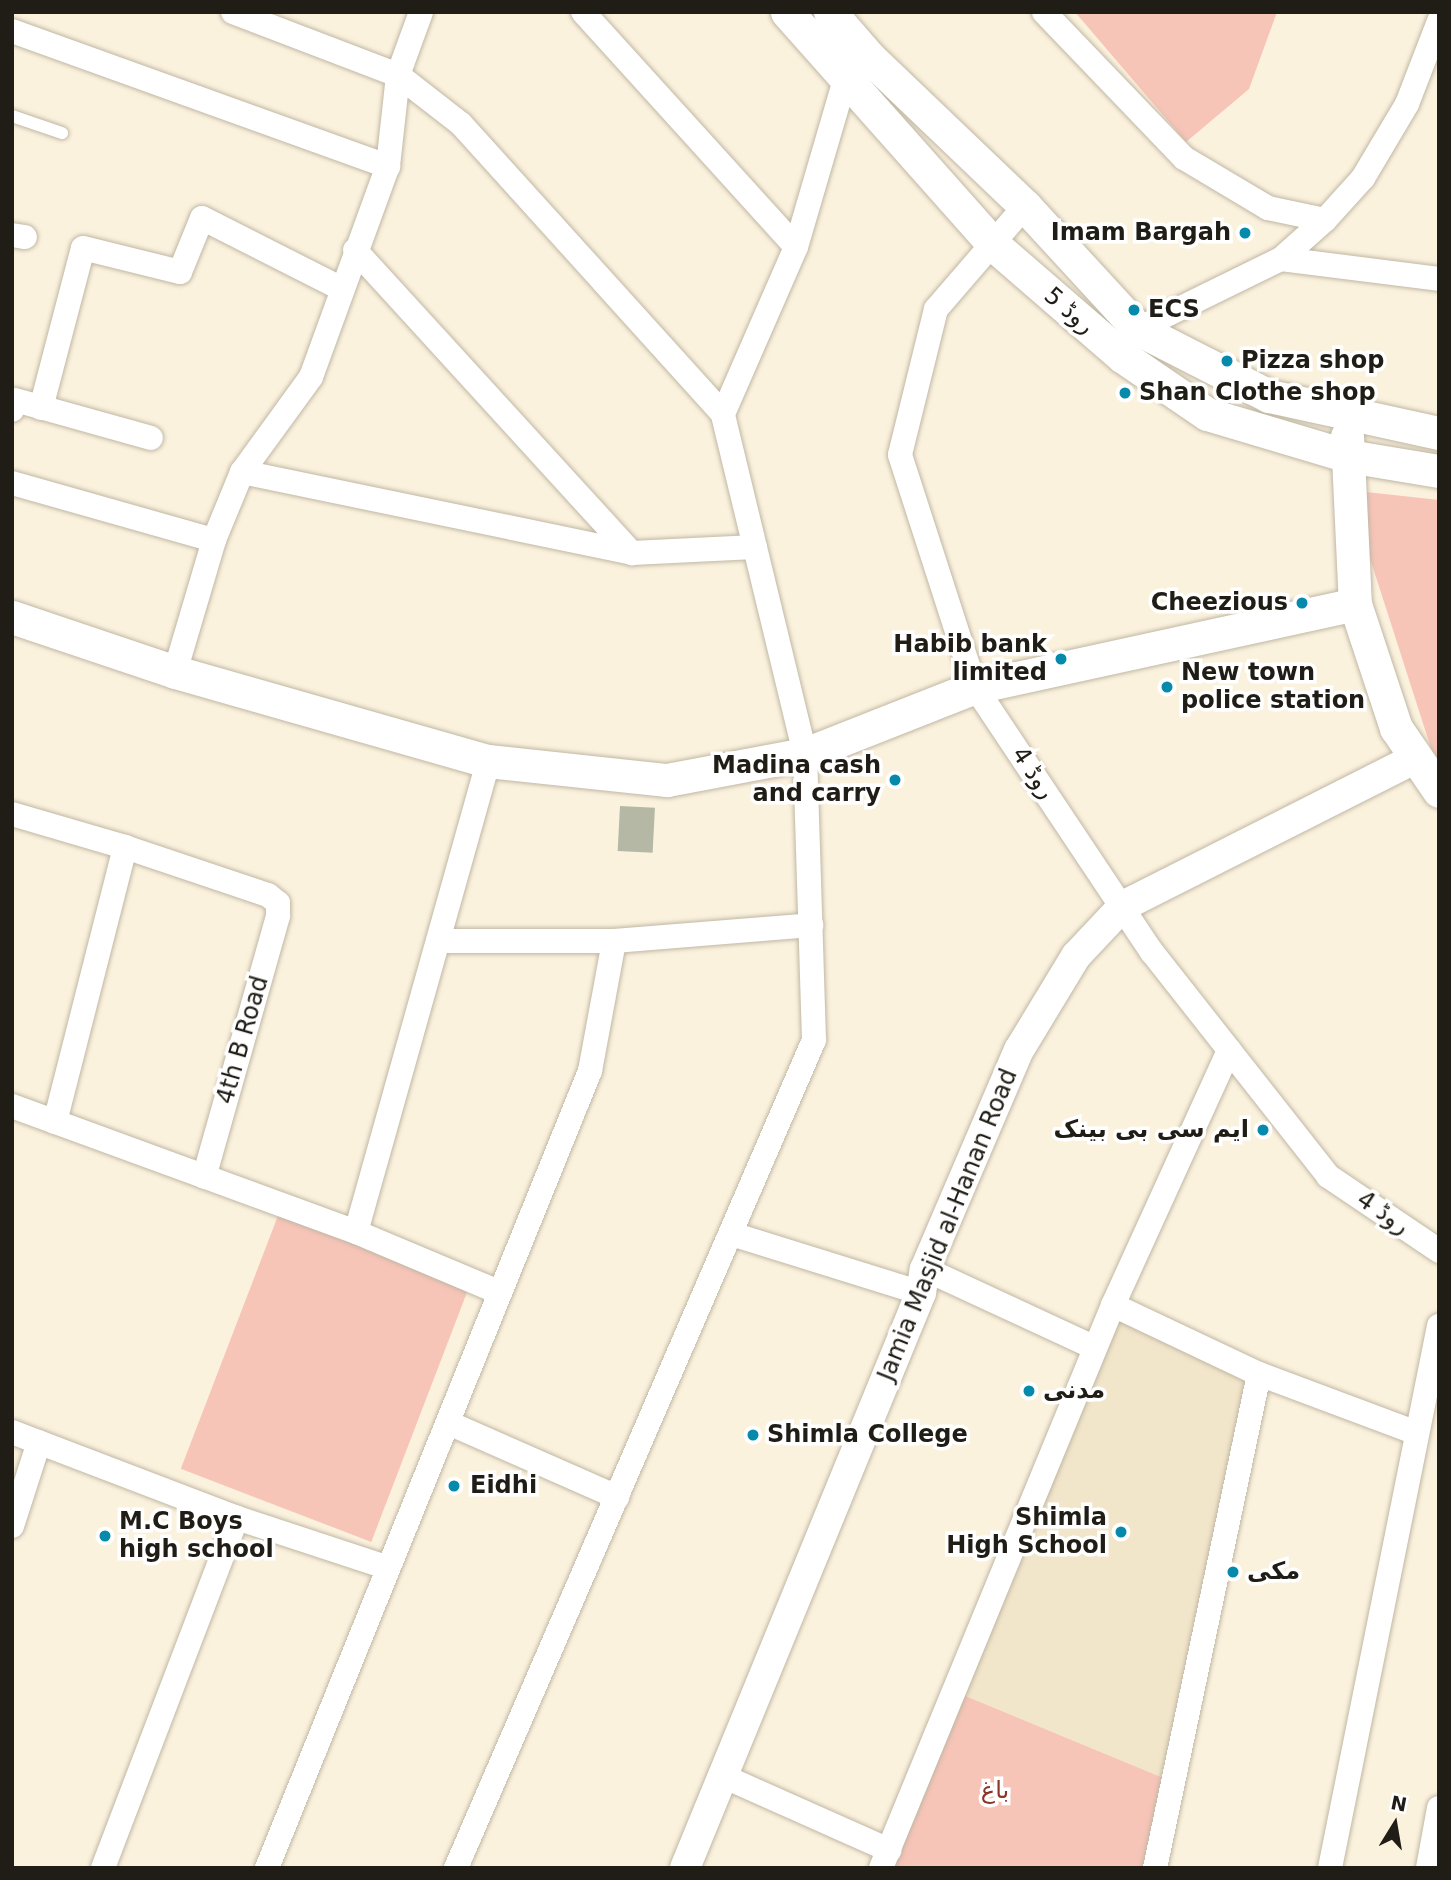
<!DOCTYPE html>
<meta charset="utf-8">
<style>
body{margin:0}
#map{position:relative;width:1451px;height:1880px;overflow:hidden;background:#fbf2de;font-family:"DejaVu Sans","Noto Sans Arabic",sans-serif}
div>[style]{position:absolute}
.built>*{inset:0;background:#f1e5ca}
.green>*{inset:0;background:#f7c4b8;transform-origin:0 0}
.building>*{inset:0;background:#b5b8a4;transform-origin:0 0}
.roads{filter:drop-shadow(0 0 2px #c0b7a4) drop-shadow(0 0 2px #c0b7a4)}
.service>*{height:12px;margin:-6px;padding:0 6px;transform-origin:6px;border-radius:6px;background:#fff}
.minor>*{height:24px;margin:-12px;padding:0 12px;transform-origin:12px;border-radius:12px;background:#fff}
.tertiary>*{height:30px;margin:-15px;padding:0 15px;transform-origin:15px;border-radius:15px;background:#fff}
.secondary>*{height:33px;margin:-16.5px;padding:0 16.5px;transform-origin:16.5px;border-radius:16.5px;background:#fff}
.dots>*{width:19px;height:19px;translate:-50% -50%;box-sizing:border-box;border:4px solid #fff;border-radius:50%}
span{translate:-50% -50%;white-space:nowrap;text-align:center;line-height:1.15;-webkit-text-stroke:7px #fff;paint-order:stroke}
.poi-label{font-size:24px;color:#201d16;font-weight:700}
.right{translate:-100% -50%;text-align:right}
.left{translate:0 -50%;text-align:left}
.street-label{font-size:24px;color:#201d16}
.park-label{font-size:24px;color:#8b3525}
.frame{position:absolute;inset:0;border:14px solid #201d16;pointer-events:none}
.north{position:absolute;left:1360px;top:1789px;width:70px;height:70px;-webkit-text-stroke:5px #fff;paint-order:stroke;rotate:11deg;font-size:19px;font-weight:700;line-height:28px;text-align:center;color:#201d16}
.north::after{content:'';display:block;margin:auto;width:24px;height:32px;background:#201d16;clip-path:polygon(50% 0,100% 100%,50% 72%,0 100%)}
</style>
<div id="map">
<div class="built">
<i style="clip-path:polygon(1113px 1305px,1259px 1374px,1173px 1782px,951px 1690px)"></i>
</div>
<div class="green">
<i style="clip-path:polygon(1075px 12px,1277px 12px,1249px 89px,1186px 142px)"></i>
<i style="clip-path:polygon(1348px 490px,1439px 500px,1439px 773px)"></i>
<i style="left:279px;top:1213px;width:204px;height:274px;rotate:21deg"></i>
<i style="clip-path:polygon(951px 1690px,1173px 1782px,1155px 1868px,879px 1868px)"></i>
</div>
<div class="building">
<i style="left:620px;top:806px;width:35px;height:45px;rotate:3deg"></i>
</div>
<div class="roads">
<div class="service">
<i style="left:12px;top:116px;width:53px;rotate:18.8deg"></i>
</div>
<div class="minor">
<i style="left:233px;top:12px;width:177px;rotate:20.9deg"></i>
<i style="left:398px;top:75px;width:80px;rotate:37.9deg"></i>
<i style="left:461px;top:124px;width:391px;rotate:47.9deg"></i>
<i style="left:583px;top:12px;width:317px;rotate:47.8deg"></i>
<i style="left:1044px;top:12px;width:202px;rotate:46.2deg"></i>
<i style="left:1184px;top:158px;width:98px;rotate:30.8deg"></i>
<i style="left:1268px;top:208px;width:58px;rotate:11.9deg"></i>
<i style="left:12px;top:31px;width:400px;rotate:19.8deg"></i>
<i style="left:1025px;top:206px;width:136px;rotate:130.8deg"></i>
<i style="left:936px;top:309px;width:150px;rotate:103.9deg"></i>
<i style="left:900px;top:455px;width:244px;rotate:72.1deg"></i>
<i style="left:975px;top:687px;width:319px;rotate:56.3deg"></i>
<i style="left:1152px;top:952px;width:285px;rotate:51.8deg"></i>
<i style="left:1328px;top:1176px;width:134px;rotate:34deg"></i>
<i style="left:12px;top:235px;width:13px;rotate:9deg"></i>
<i style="left:355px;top:250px;width:411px;rotate:47.6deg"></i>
<i style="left:1281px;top:259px;width:159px;rotate:7.2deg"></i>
<i style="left:1138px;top:329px;width:159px;rotate:-26.1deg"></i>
<i style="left:1281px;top:259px;width:59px;rotate:-41.6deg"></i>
<i style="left:1325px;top:220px;width:57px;rotate:-47.9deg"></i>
<i style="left:1363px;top:178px;width:86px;rotate:-59.3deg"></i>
<i style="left:1407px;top:104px;width:89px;rotate:-68.9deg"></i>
<i style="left:41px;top:408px;width:165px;rotate:-75.3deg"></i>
<i style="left:83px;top:248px;width:100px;rotate:13.9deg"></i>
<i style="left:180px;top:272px;width:58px;rotate:-67.8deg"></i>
<i style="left:202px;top:218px;width:157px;rotate:26.9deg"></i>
<i style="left:12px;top:410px;width:10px;rotate:-73deg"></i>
<i style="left:15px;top:400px;width:141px;rotate:15.6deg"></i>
<i style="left:242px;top:472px;width:398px;rotate:11.7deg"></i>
<i style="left:632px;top:553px;width:123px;rotate:-2.8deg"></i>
<i style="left:12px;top:483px;width:210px;rotate:15.8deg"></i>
<i style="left:175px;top:672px;width:138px;rotate:-73.5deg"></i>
<i style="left:214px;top:540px;width:74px;rotate:-67.6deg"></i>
<i style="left:242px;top:472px;width:117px;rotate:-54deg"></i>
<i style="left:311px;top:377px;width:225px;rotate:-70deg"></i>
<i style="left:388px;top:166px;width:92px;rotate:-83.7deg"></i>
<i style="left:398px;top:75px;width:67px;rotate:-69.9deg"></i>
<i style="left:12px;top:814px;width:118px;rotate:16.3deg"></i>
<i style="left:125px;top:847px;width:151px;rotate:18.6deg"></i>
<i style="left:268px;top:895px;width:13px;rotate:39deg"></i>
<i style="left:278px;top:903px;width:13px;rotate:90deg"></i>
<i style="left:278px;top:916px;width:271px;rotate:105.8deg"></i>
<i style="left:438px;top:941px;width:176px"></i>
<i style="left:614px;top:941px;width:198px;rotate:-4.6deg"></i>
<i style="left:12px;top:1106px;width:366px;rotate:20.1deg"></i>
<i style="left:356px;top:1232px;width:155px;rotate:22.8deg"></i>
<i style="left:55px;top:1122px;width:284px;rotate:-75.7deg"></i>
<i style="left:356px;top:1232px;width:489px;rotate:-74.3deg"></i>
<i style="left:732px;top:1234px;width:198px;rotate:17.3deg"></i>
<i style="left:925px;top:1269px;width:187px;rotate:24.9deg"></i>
<i style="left:1113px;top:1305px;width:161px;rotate:25.3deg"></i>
<i style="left:1259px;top:1374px;width:165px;rotate:20.5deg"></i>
<i style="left:449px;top:1423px;width:184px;rotate:23.8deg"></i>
<i style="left:12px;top:1432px;width:241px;rotate:20.9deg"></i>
<i style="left:237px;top:1518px;width:157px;rotate:18.2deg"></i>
<i style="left:12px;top:1526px;width:88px;rotate:-72.2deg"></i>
<i style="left:725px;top:1777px;width:180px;rotate:24deg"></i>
<i style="left:103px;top:1868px;width:375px;rotate:-69.1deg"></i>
<i style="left:267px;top:1868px;width:860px;rotate:-67.94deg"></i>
<i style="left:590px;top:1071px;width:132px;rotate:-79.5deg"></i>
<i style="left:456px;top:1868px;width:902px;rotate:-66.62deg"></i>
<i style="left:814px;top:1040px;width:286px;rotate:-91.8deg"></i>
<i style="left:805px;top:754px;width:350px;rotate:-103.6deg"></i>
<i style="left:723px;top:414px;width:182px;rotate:-66.4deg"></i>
<i style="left:796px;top:247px;width:175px;rotate:-73.7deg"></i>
<i style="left:845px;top:79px;width:14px;rotate:-45deg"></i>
<i style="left:881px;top:1868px;width:609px;rotate:-67.6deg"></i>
<i style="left:1113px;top:1305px;width:280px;rotate:-65.5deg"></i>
<i style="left:1155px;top:1868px;width:505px;rotate:-78.11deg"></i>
<i style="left:1330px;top:1868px;width:553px;rotate:-78.63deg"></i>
<i style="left:1428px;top:1868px;width:61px;rotate:-79.6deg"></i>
</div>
<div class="tertiary">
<i style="left:685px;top:1868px;width:622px;rotate:-67.69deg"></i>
<i style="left:921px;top:1293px;width:24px;rotate:-81deg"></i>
<i style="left:925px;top:1269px;width:238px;rotate:-66.8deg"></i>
<i style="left:1019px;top:1050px;width:110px;rotate:-58.8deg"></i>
<i style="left:1076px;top:956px;width:69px;rotate:-46.8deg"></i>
<i style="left:1123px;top:906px;width:326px;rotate:-26.8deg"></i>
</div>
<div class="secondary">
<i style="left:787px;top:12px;width:313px;rotate:48.4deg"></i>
<i style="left:995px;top:246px;width:168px;rotate:40.9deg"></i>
<i style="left:1122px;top:356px;width:103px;rotate:34.3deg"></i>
<i style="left:1207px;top:414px;width:147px;rotate:16.6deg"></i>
<i style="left:1348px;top:456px;width:92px;rotate:9.4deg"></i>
<i style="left:830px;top:12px;width:60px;rotate:49.1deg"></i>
<i style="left:869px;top:57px;width:216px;rotate:43.7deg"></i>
<i style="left:1025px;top:206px;width:167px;rotate:47.4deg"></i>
<i style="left:1138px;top:329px;width:147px;rotate:27.1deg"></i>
<i style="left:1269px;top:396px;width:174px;rotate:12.3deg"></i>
<i style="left:1347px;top:436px;width:168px;rotate:87.3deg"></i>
<i style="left:1355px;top:604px;width:131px;rotate:71.7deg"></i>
<i style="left:1396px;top:728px;width:76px;rotate:55.7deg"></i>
<i style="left:12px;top:617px;width:172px;rotate:18.6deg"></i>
<i style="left:175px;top:672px;width:325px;rotate:15.9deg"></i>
<i style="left:488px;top:761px;width:180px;rotate:6.1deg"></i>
<i style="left:667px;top:780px;width:140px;rotate:-10.7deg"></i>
<i style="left:805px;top:754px;width:183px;rotate:-21.5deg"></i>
<i style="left:975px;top:687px;width:389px;rotate:-12.3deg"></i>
</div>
</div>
<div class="dots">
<i style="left:1245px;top:233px;background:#058aab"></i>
<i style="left:1134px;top:310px;background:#058aab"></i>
<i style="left:1227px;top:361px;background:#058aab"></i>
<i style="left:1125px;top:393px;background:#058aab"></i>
<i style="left:1302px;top:603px;background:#058aab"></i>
<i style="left:1061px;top:659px;background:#058aab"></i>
<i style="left:1167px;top:687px;background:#058aab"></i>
<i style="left:895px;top:780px;background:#058aab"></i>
<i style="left:1263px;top:1130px;background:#058aab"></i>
<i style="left:1029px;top:1391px;background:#058aab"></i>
<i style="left:753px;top:1435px;background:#058aab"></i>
<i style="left:454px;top:1486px;background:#058aab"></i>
<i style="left:1121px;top:1532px;background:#058aab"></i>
<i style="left:105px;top:1536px;background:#058aab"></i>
<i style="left:1233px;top:1572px;background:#058aab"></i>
</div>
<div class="poi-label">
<span class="right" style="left:1231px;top:233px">Imam Bargah</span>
<span class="left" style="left:1148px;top:310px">ECS</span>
<span class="left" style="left:1241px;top:361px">Pizza shop</span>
<span class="left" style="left:1139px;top:393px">Shan Clothe shop</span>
<span class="right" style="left:1288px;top:603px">Cheezious</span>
<span class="right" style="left:1047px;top:659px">Habib bank<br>limited</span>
<span class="left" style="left:1181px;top:687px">New town<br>police station</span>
<span class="right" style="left:881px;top:780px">Madina cash<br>and carry</span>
<span class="right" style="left:1249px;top:1130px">ایم سی بی بینک</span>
<span class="left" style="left:1043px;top:1391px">مدنی</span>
<span class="left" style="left:767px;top:1435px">Shimla College</span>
<span class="left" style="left:470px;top:1486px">Eidhi</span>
<span class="right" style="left:1107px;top:1532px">Shimla<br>High School</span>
<span class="left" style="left:119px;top:1536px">M.C Boys<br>high school</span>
<span class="left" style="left:1247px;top:1572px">مکی</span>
</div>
<div class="street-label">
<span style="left:1069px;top:311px;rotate:41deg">روڈ 5</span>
<span style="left:1033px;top:773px;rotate:56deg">روڈ 4</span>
<span style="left:243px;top:1040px;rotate:-74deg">4th B Road</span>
<span style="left:1383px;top:1213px;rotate:34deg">روڈ 4</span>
<span style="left:948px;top:1225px;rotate:-68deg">Jamia Masjid al-Hanan Road</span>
</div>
<div class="park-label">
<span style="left:995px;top:1791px">باغ</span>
</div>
<div class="frame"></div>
<div class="north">N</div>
</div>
